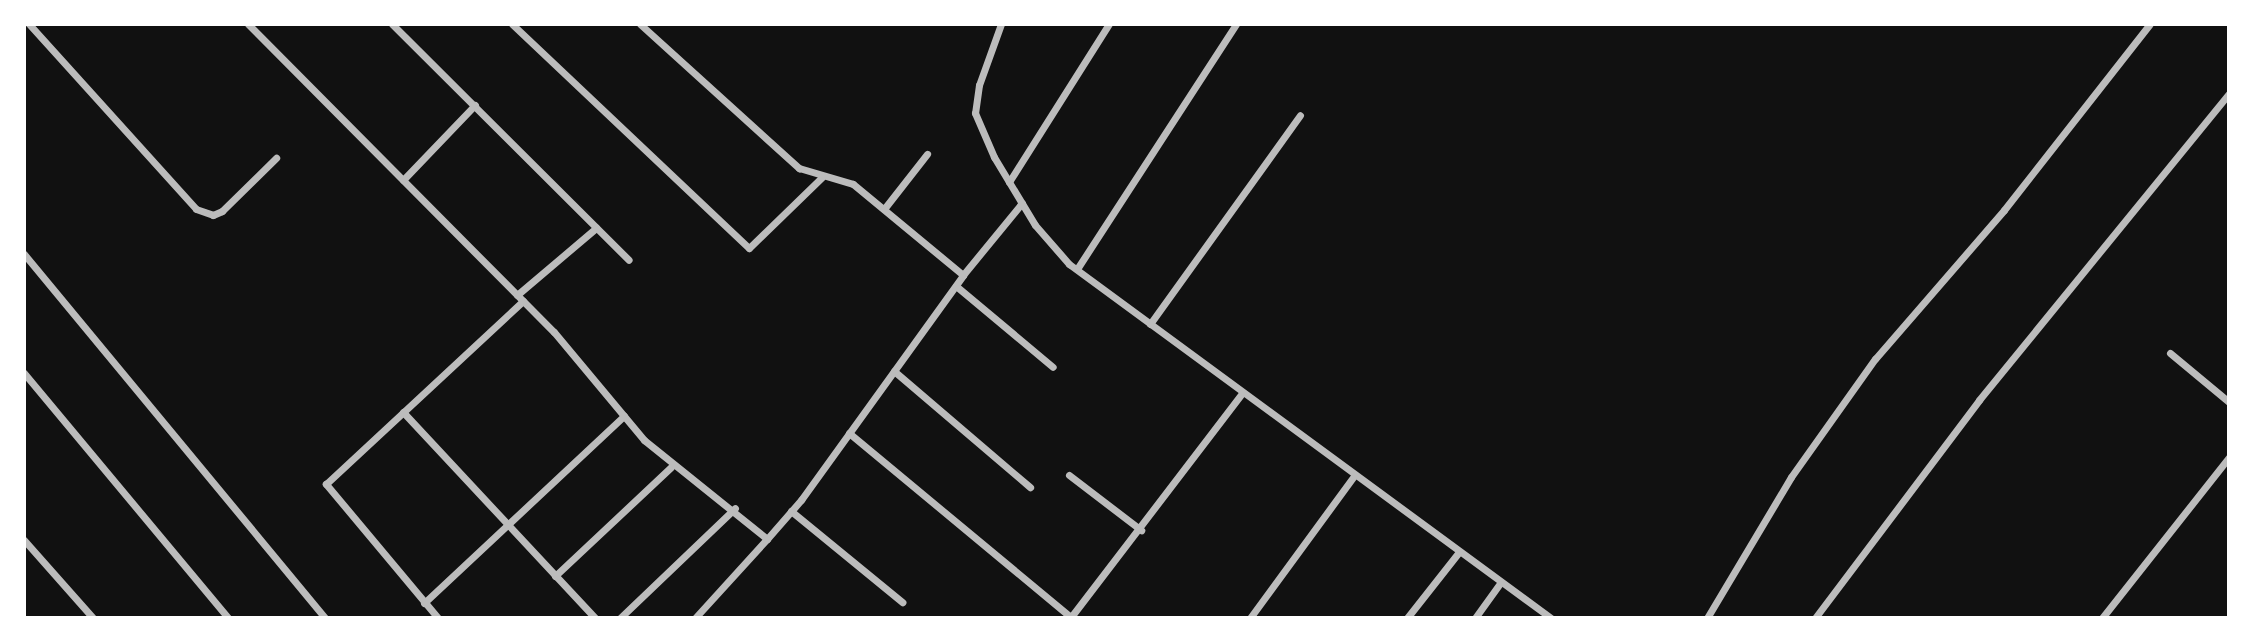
<!DOCTYPE html>
<style>
body{margin:0}
#map{position:relative;width:2253px;height:642px;overflow:hidden;background:#111;font-family:"Alegreya Sans",sans-serif}
div>[style]{position:absolute}
.minor>*{height:7px;margin:-3.5px;padding:0 3.5px;transform-origin:3.5px;border-radius:3.5px;background:#bcbcbc}
span{translate:-50% -50%;white-space:nowrap;text-align:center;line-height:1.15;-webkit-text-stroke:7px #fff;paint-order:stroke}
.frame{position:absolute;inset:0;border:26px solid #fff;pointer-events:none}
</style>
<div id="map">
<div class="minor">
<i style="left:29px;top:24px;width:249px;rotate:47.9deg"></i>
<i style="left:196px;top:209px;width:18px;rotate:19deg"></i>
<i style="left:213px;top:215px;width:10px;rotate:-24deg"></i>
<i style="left:222px;top:211px;width:76px;rotate:-44.5deg"></i>
<i style="left:248px;top:24px;width:434px;rotate:45.2deg"></i>
<i style="left:554px;top:332px;width:141px;rotate:50.2deg"></i>
<i style="left:644px;top:440px;width:158px;rotate:38.8deg"></i>
<i style="left:767px;top:539px;width:52px;rotate:-48.9deg"></i>
<i style="left:801px;top:500px;width:277px;rotate:-54.2deg"></i>
<i style="left:963px;top:275px;width:93px;rotate:-50.7deg"></i>
<i style="left:392px;top:24px;width:334px;rotate:44.9deg"></i>
<i style="left:512px;top:24px;width:326px;rotate:43.4deg"></i>
<i style="left:749px;top:248px;width:102px;rotate:-44.2deg"></i>
<i style="left:640px;top:24px;width:215px;rotate:42.2deg"></i>
<i style="left:799px;top:168px;width:56px;rotate:16.5deg"></i>
<i style="left:853px;top:184px;width:143px;rotate:39.6deg"></i>
<i style="left:1001px;top:24px;width:65px;rotate:109.8deg"></i>
<i style="left:979px;top:85px;width:28px;rotate:98deg"></i>
<i style="left:975px;top:113px;width:48px;rotate:66.6deg"></i>
<i style="left:994px;top:157px;width:79px;rotate:58.9deg"></i>
<i style="left:1035px;top:225px;width:52px;rotate:48.9deg"></i>
<i style="left:1069px;top:264px;width:598px;rotate:36.3deg"></i>
<i style="left:403px;top:180px;width:104px;rotate:-46.2deg"></i>
<i style="left:1009px;top:182px;width:187px;rotate:-57.7deg"></i>
<i style="left:884px;top:209px;width:70px;rotate:-52deg"></i>
<i style="left:24px;top:254px;width:472px;rotate:50.4deg"></i>
<i style="left:1077px;top:269px;width:292px;rotate:-57deg"></i>
<i style="left:956px;top:286px;width:126px;rotate:39.9deg"></i>
<i style="left:517px;top:295px;width:104px;rotate:-40.3deg"></i>
<i style="left:1150px;top:324px;width:257px;rotate:-54.3deg"></i>
<i style="left:2170px;top:353px;width:77px;rotate:39.7deg"></i>
<i style="left:894px;top:371px;width:179px;rotate:40.5deg"></i>
<i style="left:24px;top:373px;width:319px;rotate:50.2deg"></i>
<i style="left:403px;top:412px;width:282px;rotate:47deg"></i>
<i style="left:849px;top:433px;width:288px;rotate:39.7deg"></i>
<i style="left:1071px;top:617px;width:282px;rotate:-52.6deg"></i>
<i style="left:1069px;top:475px;width:91px;rotate:37.4deg"></i>
<i style="left:791px;top:511px;width:144px;rotate:39.3deg"></i>
<i style="left:24px;top:540px;width:104px;rotate:48.5deg"></i>
<i style="left:555px;top:576px;width:159px;rotate:-43.2deg"></i>
<i style="left:424px;top:603px;width:274px;rotate:-43.1deg"></i>
<i style="left:438px;top:618px;width:175px;rotate:-129.9deg"></i>
<i style="left:326px;top:484px;width:269px;rotate:-42.9deg"></i>
<i style="left:620px;top:618px;width:159px;rotate:-43.7deg"></i>
<i style="left:695px;top:618px;width:107px;rotate:-47.7deg"></i>
<i style="left:1250px;top:618px;width:176px;rotate:-53.8deg"></i>
<i style="left:1407px;top:618px;width:84px;rotate:-51.8deg"></i>
<i style="left:1475px;top:618px;width:44px;rotate:-54.2deg"></i>
<i style="left:1707px;top:618px;width:164px;rotate:-59.2deg"></i>
<i style="left:1791px;top:477px;width:145px;rotate:-54.6deg"></i>
<i style="left:1875px;top:359px;width:197px;rotate:-49.1deg"></i>
<i style="left:2004px;top:210px;width:236px;rotate:-51.9deg"></i>
<i style="left:1815px;top:618px;width:273px;rotate:-53deg"></i>
<i style="left:1979px;top:400px;width:395px;rotate:-50.8deg"></i>
<i style="left:2102px;top:618px;width:205px;rotate:-51.7deg"></i>
</div>
<div class="frame"></div>
</div>
